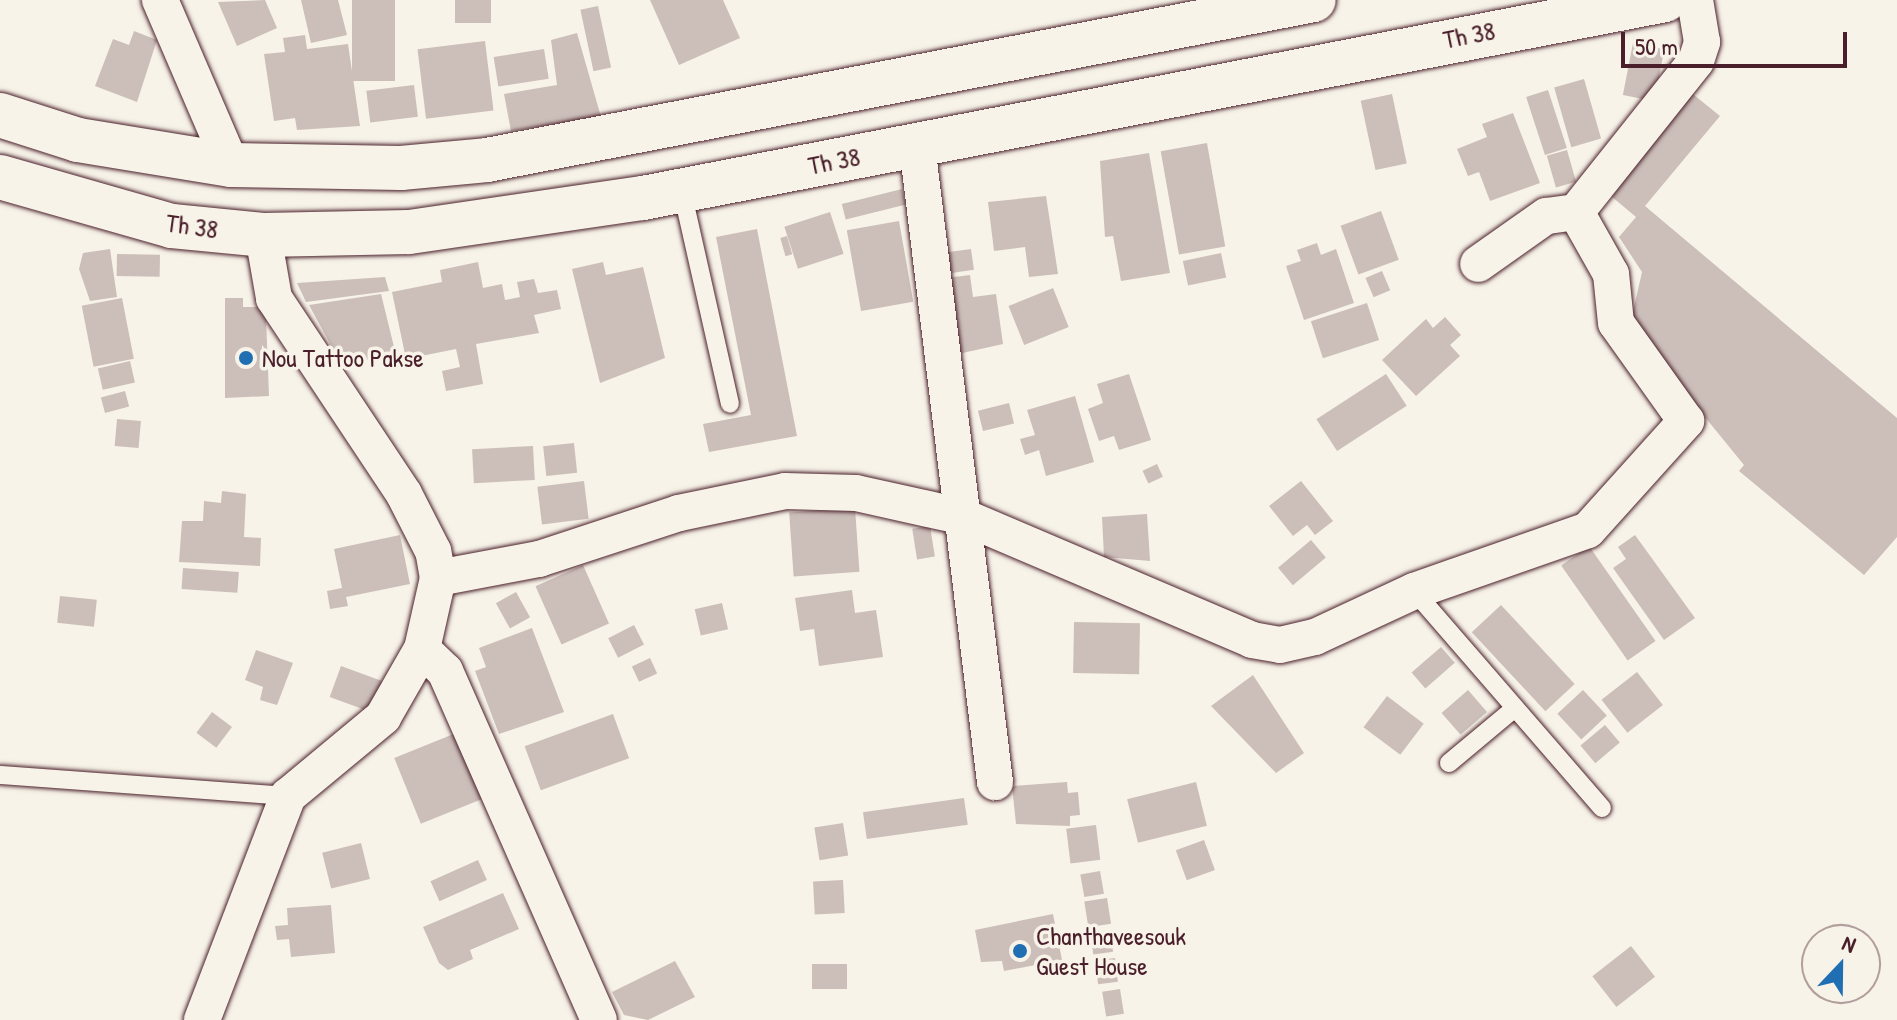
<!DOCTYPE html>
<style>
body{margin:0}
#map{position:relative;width:1897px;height:1020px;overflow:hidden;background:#f7f3e8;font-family:"Patrick Hand",sans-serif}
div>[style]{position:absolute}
.building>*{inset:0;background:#ccbfb9;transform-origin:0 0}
.roads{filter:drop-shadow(0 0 2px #4a1f2b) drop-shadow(0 0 2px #4a1f2b)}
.lane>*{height:18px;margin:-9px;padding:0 9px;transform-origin:9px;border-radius:9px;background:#f7f3e8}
.street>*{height:36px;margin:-18px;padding:0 18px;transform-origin:18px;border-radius:18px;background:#f7f3e8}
.secondary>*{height:44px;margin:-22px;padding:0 22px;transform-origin:22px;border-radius:22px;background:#f7f3e8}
.dots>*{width:22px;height:22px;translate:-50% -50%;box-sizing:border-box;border:4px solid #f7f3e8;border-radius:50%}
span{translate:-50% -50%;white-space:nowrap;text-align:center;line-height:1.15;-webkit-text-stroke:7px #f7f3e8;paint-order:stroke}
.street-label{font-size:26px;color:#4a1f2b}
.poi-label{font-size:26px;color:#4a1f2b}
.left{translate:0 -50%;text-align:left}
.north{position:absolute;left:1801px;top:924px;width:80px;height:80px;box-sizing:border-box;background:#f7f3e8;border:2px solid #b29e9c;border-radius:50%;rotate:22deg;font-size:22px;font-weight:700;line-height:32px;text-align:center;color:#4a1f2b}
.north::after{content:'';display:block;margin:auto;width:28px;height:36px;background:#1f6fb2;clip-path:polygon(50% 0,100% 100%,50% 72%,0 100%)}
.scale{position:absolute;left:1621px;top:32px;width:226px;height:36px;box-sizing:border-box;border:4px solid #4a1f2b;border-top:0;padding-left:10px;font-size:24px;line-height:28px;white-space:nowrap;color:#4a1f2b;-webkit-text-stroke:6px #f7f3e8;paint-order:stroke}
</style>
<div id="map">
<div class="building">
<i style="clip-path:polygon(265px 0,277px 28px,237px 46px,218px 2px)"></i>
<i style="clip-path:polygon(301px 0,338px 0,347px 35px,311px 43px)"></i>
<i style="left:352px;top:0;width:43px;height:81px"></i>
<i style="left:455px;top:0;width:36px;height:23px"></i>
<i style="clip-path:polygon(650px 0,723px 0,740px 38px,679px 65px)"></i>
<i style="left:598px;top:6px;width:63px;height:18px;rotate:78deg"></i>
<i style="clip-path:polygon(134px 31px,157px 40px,137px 102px,95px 86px,113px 39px,129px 45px)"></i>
<i style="clip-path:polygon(577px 33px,601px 117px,511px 131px,504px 94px,557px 85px,551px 40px)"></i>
<i style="clip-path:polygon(305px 35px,307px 49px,348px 44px,360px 126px,297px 130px,295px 118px,274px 121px,264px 54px,285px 52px,283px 38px)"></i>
<i style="left:485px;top:41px;width:70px;height:68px;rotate:83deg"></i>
<i style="left:1633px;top:43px;width:32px;height:53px;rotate:11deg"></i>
<i style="left:544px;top:49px;width:30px;height:51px;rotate:81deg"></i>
<i style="left:1584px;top:79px;width:62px;height:31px;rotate:74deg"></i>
<i style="left:414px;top:85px;width:32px;height:48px;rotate:83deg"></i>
<i style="left:1548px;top:90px;width:61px;height:23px;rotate:72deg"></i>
<i style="clip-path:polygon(1689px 91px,1720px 116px,1645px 206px,1897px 418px,1897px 537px,1864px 575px,1739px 471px,1744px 465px,1630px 325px,1642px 272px,1619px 237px,1636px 217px,1605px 191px)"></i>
<i style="left:1392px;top:94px;width:71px;height:32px;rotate:78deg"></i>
<i style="clip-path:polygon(1513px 113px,1540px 183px,1490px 201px,1479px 172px,1468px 176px,1457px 149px,1487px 137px,1482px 124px)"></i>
<i style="left:1207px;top:143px;width:105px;height:47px;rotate:80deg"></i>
<i style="left:1567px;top:150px;width:33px;height:21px;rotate:74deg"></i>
<i style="clip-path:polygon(1149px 153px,1170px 273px,1121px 281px,1113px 236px,1105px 237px,1100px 161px)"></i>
<i style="left:902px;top:189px;width:16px;height:62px;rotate:76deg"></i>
<i style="clip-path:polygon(1046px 196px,1058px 274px,1029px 277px,1025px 247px,994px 251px,988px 202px)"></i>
<i style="left:1381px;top:211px;width:52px;height:43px;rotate:70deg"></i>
<i style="left:830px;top:212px;width:44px;height:48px;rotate:72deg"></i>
<i style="left:899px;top:221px;width:82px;height:53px;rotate:80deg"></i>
<i style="clip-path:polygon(757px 229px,797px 436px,709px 452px,703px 424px,751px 415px,716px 237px)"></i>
<i style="left:787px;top:236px;width:19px;height:7px;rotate:74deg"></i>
<i style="clip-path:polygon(1317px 243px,1321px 255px,1336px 249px,1354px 303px,1304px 320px,1286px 266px,1301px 261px,1297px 250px)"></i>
<i style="clip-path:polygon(110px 249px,117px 297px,90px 301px,79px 269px,83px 253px)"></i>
<i style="left:971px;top:249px;width:21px;height:26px;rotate:82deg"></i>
<i style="left:1221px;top:253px;width:25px;height:39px;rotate:78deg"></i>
<i style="left:117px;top:254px;width:43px;height:22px;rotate:1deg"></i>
<i style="clip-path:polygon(478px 262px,483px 288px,502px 284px,505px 300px,520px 297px,517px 282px,534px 279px,538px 293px,557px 290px,561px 309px,534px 315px,539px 333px,476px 344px,483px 384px,446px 391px,442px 371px,460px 367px,456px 349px,406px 359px,392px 292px,442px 282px,440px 270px)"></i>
<i style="clip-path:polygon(603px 262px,606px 275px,643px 267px,665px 358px,600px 383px,572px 269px)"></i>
<i style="left:1382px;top:271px;width:21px;height:18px;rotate:67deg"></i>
<i style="clip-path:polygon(970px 275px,973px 297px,996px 294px,1003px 344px,958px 354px,946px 278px)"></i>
<i style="clip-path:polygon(385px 277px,389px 291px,306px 302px,297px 283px)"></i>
<i style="left:1053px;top:288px;width:42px;height:48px;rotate:68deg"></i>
<i style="clip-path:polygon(381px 294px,396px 355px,341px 364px,309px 305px)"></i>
<i style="left:122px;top:298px;width:62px;height:41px;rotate:79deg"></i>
<i style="clip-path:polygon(225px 298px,243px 298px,243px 307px,261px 307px,266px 317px,269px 396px,225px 398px)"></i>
<i style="left:1367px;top:303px;width:39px;height:59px;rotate:72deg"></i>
<i style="clip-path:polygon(1445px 317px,1461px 335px,1450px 345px,1460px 356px,1416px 396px,1382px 360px,1426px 319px,1433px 328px)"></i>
<i style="left:130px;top:361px;width:22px;height:33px;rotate:77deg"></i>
<i style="clip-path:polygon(1129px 374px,1151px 440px,1119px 450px,1114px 436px,1099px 441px,1088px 409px,1103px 403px,1097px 384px)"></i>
<i style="left:1386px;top:374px;width:38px;height:83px;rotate:57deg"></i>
<i style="left:125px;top:391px;width:16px;height:25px;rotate:75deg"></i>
<i style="clip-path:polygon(1075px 396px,1094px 462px,1046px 476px,1039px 450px,1025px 455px,1020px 439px,1035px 435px,1027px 410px)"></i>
<i style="left:1009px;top:403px;width:21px;height:32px;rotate:76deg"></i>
<i style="left:117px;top:419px;width:24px;height:27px;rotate:5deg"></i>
<i style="left:574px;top:443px;width:30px;height:31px;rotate:84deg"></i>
<i style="left:533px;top:446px;width:34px;height:61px;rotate:87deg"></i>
<i style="left:1157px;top:464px;width:14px;height:16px;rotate:65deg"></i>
<i style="left:584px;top:481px;width:38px;height:47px;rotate:83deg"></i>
<i style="clip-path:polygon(1301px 481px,1333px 521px,1315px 535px,1307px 525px,1293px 536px,1269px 506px)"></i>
<i style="clip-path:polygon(222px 491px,246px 494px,244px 537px,261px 538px,260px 566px,179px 562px,182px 521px,203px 521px,204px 501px,221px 503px)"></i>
<i style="left:855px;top:508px;width:64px;height:66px;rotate:86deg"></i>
<i style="clip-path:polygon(1147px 514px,1150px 561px,1104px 557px,1102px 517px)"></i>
<i style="left:930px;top:526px;width:31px;height:18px;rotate:81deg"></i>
<i style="clip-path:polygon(400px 535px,410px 584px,346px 597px,348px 606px,330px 609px,327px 591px,342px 588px,334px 549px)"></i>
<i style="clip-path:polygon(1635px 535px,1695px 618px,1664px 640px,1613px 568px,1626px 559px,1618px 547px)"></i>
<i style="left:1311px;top:540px;width:23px;height:43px;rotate:50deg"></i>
<i style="left:1589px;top:546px;width:116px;height:34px;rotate:55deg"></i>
<i style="left:583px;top:565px;width:64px;height:52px;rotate:66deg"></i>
<i style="left:183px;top:568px;width:56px;height:21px;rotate:4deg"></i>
<i style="clip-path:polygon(852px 590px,855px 613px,876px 610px,883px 657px,819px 666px,814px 629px,800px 631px,795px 598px)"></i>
<i style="left:516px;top:592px;width:29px;height:23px;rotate:61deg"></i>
<i style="left:60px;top:596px;width:37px;height:27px;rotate:6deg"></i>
<i style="left:722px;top:603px;width:27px;height:28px;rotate:77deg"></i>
<i style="left:1501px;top:605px;width:108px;height:40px;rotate:47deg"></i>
<i style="left:1074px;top:622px;width:66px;height:51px;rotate:1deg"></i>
<i style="left:634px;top:625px;width:22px;height:29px;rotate:63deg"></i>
<i style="clip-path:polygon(532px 628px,564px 712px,499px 734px,475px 671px,486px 667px,479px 648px)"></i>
<i style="left:1441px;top:647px;width:21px;height:39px;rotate:49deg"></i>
<i style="clip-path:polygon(256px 650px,293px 663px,277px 705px,260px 700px,263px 687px,245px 680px)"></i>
<i style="left:650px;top:658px;width:17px;height:20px;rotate:65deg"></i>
<i style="left:341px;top:666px;width:48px;height:33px;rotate:20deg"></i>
<i style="left:1637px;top:672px;width:42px;height:45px;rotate:52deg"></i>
<i style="clip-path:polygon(1253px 675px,1304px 753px,1276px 773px,1211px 706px)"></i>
<i style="left:1468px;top:690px;width:29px;height:35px;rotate:49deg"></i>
<i style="left:1583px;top:690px;width:35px;height:35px;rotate:47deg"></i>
<i style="left:1387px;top:696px;width:46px;height:39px;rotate:37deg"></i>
<i style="left:212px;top:712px;width:25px;height:26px;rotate:37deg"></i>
<i style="left:613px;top:714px;width:47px;height:94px;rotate:70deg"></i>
<i style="left:1605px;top:725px;width:23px;height:32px;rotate:50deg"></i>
<i style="left:461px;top:731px;width:71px;height:72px;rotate:68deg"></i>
<i style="clip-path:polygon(1067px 782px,1068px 793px,1078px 792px,1080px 815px,1070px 816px,1070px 826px,1016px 824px,1012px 786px)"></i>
<i style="left:1196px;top:782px;width:45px;height:71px;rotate:76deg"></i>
<i style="left:964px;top:798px;width:27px;height:102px;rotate:82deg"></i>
<i style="left:843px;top:823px;width:33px;height:29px;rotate:81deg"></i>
<i style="left:1096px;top:825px;width:35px;height:30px;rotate:83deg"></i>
<i style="left:1204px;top:840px;width:32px;height:30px;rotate:70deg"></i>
<i style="left:361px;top:843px;width:37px;height:40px;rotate:76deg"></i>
<i style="left:478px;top:860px;width:22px;height:52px;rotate:66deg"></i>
<i style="left:1100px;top:871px;width:23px;height:20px;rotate:80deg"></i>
<i style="left:843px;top:880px;width:33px;height:30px;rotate:87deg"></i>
<i style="clip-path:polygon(503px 893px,519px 929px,470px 950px,473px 959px,448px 970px,439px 963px,423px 927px)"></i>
<i style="left:1107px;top:898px;width:26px;height:23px;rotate:81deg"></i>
<i style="clip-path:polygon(331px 905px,335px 953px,291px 957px,289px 939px,277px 940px,275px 926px,288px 925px,287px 908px)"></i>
<i style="clip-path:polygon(1053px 914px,1062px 960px,1004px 971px,1002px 961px,981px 962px,975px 930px)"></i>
<i style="left:1110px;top:930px;width:22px;height:20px;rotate:82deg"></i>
<i style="left:1631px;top:946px;width:39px;height:49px;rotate:52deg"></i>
<i style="left:1115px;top:958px;width:24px;height:20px;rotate:83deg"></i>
<i style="clip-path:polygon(675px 961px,695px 997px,648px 1020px,624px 1015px,612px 992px)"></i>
<i style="left:812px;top:964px;width:35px;height:25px"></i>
<i style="left:1120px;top:989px;width:25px;height:18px;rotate:81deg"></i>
</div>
<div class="roads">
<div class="lane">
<i style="left:682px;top:191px;width:218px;rotate:77.3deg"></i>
<i style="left:1414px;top:591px;width:287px;rotate:49.1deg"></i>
<i style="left:1449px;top:763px;width:86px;rotate:-39.8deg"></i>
<i style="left:0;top:775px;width:289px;rotate:4.2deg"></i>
</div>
<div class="street">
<i style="left:160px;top:0;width:180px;rotate:66.7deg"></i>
<i style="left:917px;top:145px;width:642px;rotate:83.02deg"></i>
<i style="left:1576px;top:212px;width:193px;rotate:-51.5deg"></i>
<i style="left:1696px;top:61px;width:20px;rotate:-72deg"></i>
<i style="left:1702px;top:42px;width:43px;rotate:-99.5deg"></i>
<i style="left:438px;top:578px;width:103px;rotate:-10.7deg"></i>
<i style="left:539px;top:559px;width:147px;rotate:-18.2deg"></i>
<i style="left:679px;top:513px;width:108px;rotate:-11.7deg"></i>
<i style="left:785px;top:491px;width:71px;rotate:1.6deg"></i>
<i style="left:856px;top:493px;width:111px;rotate:12.5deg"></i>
<i style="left:964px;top:517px;width:313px;rotate:23.1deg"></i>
<i style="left:1252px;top:640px;width:28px;rotate:10deg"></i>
<i style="left:1280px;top:645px;width:36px;rotate:-13deg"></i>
<i style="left:1315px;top:637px;width:109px;rotate:-24.9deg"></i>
<i style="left:1414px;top:591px;width:184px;rotate:-19.3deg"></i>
<i style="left:1588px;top:530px;width:147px;rotate:-48deg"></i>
<i style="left:1686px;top:421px;width:120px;rotate:-125.5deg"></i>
<i style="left:1616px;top:323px;width:49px;rotate:-95.8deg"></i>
<i style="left:1611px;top:274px;width:71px;rotate:-119.4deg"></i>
<i style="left:1576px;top:212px;width:30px;rotate:172deg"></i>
<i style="left:1546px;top:216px;width:83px;rotate:144.8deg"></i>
<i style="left:422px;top:649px;width:32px;rotate:44deg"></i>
<i style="left:445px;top:671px;width:381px;rotate:66.2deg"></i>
<i style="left:202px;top:1020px;width:240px;rotate:-69deg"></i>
<i style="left:288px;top:796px;width:124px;rotate:-39.7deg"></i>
<i style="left:383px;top:717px;width:78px;rotate:-60.2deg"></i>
<i style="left:422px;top:649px;width:73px;rotate:-77.3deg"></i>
<i style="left:438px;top:578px;width:27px;rotate:-100deg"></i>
<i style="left:433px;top:551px;width:64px;rotate:-117deg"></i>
<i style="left:404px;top:494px;width:235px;rotate:-123.6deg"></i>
<i style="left:274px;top:298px;width:64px;rotate:-99.9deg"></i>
</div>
<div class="secondary">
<i style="left:0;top:115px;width:82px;rotate:17.8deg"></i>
<i style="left:78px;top:140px;width:155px;rotate:9.3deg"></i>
<i style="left:231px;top:165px;width:170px;rotate:1deg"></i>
<i style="left:401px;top:168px;width:86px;rotate:-5.3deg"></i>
<i style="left:487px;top:160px;width:842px;rotate:-10.95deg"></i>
<i style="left:0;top:177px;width:179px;rotate:15.9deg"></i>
<i style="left:172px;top:226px;width:91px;rotate:5.6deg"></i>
<i style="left:263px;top:235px;width:146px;rotate:-1.2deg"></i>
<i style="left:409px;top:232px;width:236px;rotate:-8.3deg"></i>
<i style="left:643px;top:198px;width:1041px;rotate:-10.96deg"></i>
</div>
</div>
<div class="dots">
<i style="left:246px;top:358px;background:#1f6fb2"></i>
<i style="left:1020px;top:951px;background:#1f6fb2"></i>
</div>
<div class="street-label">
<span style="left:1469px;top:35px;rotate:-11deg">Th 38</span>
<span style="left:834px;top:161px;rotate:-11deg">Th 38</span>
<span style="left:192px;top:226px;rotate:8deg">Th 38</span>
</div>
<div class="poi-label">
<span class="left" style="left:262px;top:358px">Nou Tattoo Pakse</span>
<span class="left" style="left:1036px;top:951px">Chanthaveesouk<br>Guest House</span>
</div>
<div class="north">N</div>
<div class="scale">50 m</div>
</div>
